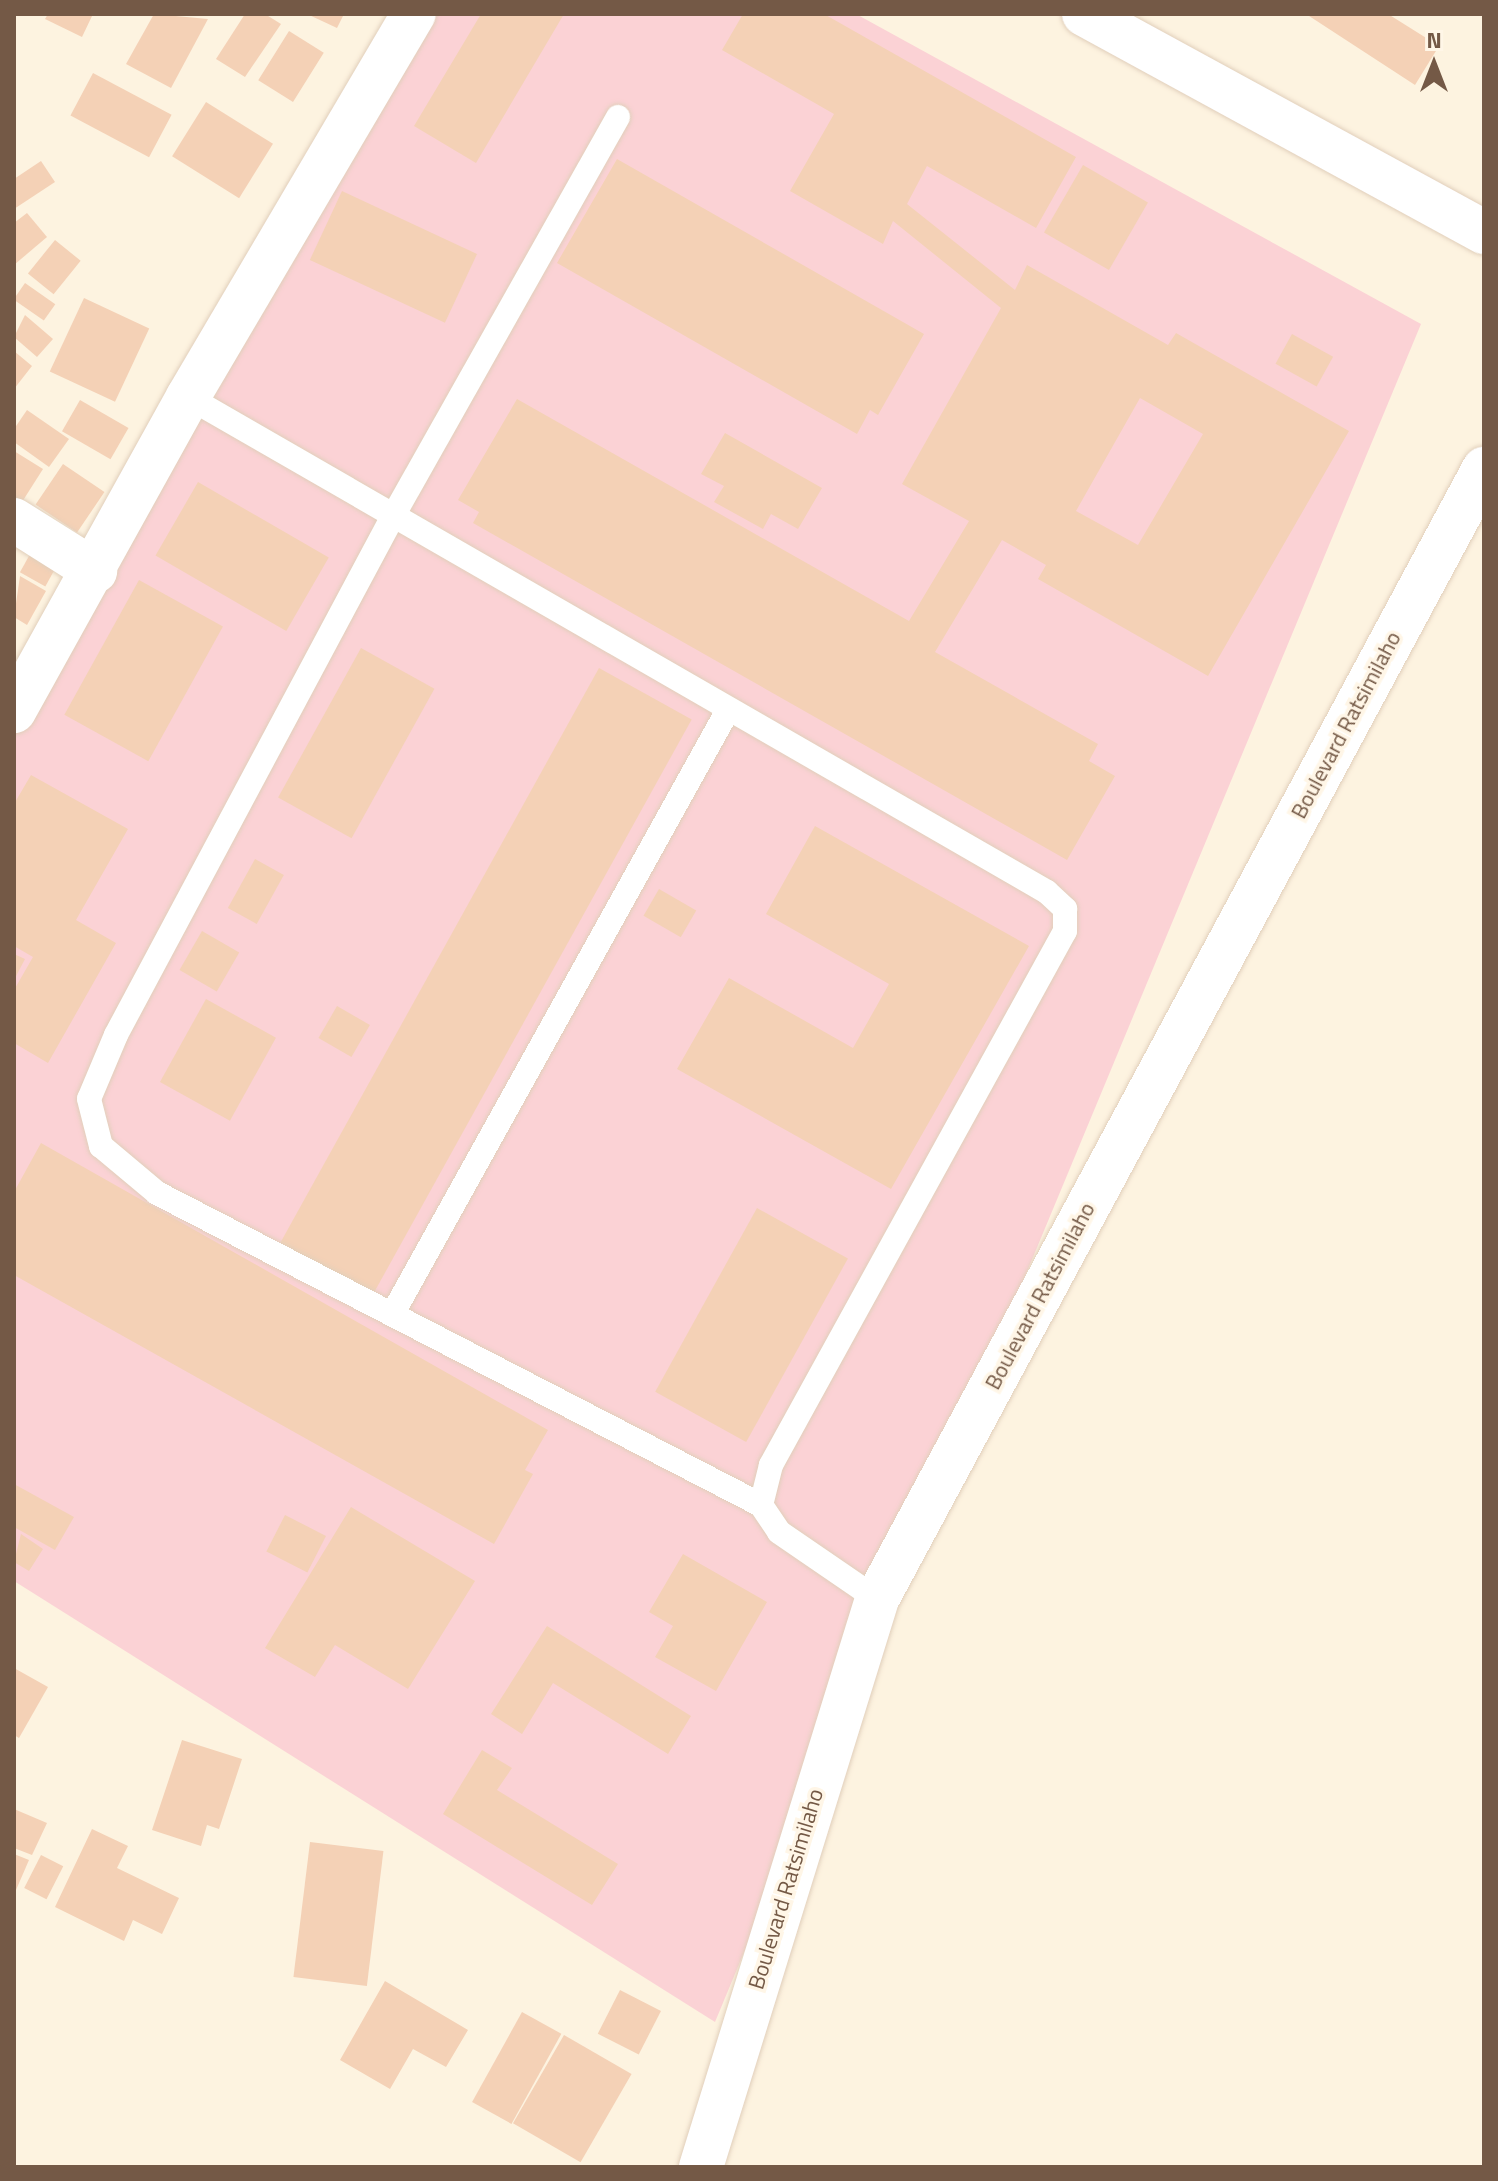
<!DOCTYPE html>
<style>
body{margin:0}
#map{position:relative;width:1498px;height:2181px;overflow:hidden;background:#fdf3e0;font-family:"Titillium Web",sans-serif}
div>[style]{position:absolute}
.medical>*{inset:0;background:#fbd2d5}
.building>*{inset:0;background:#f4d1b6;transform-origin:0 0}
.roads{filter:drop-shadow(0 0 2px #e1cfbb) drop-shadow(0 0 2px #e1cfbb)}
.service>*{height:24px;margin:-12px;padding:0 12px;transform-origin:12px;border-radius:12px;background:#fff}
.minor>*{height:44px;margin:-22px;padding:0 22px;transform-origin:22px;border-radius:22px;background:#fff}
.tertiary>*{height:44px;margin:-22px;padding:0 22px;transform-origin:22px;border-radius:22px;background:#fff}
span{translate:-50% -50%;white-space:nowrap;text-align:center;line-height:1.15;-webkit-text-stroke:7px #fff6e7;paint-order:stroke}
.street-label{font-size:22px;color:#745946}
.frame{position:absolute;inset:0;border:16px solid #745946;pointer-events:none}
.north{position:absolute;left:1394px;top:24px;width:80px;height:80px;-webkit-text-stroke:6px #fff6e7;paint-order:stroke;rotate:0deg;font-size:22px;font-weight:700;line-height:32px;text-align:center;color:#745946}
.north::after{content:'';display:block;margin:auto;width:28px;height:36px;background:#745946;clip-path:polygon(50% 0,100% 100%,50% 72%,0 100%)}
</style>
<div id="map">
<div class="medical">
<i style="clip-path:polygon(392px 14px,856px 14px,1421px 324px,715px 2022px,14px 1581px,14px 695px)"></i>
</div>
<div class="building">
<i style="clip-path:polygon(48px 14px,93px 14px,82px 37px,45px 19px)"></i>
<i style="clip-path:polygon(154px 14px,208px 19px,171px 88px,126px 64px)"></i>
<i style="clip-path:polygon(245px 14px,265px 14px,281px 24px,245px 77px,216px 59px)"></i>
<i style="clip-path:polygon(307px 14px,344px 14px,337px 28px)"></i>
<i style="clip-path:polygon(481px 14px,564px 14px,476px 163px,414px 126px)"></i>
<i style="clip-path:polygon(evenodd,743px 14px,824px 14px,1076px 157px,1036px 228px,927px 166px,907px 204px,1015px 290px,1027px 265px,1168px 345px,1176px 333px,1349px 431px,1208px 676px,1038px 579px,1046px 565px,1002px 540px,935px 652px,1098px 744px,1089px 761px,1115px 776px,1067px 860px,473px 523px,479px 512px,458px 500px,517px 399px,909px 621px,969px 521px,902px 484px,1001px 308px,893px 221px,883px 244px,790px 191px,834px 114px,722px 50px,743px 14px,1140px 398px,1203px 434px,1138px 545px,1076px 511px,1140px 398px)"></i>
<i style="clip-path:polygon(1306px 14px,1388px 14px,1439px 46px,1415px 85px)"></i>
<i style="left:289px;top:31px;width:41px;height:58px;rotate:32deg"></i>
<i style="left:93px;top:73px;width:89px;height:48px;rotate:28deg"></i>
<i style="left:206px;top:102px;width:79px;height:64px;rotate:32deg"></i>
<i style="clip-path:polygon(617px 159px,924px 334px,878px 415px,870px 410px,857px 434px,557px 263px)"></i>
<i style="clip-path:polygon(41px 161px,55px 182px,14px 209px,14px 179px)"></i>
<i style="left:1083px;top:165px;width:75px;height:78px;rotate:30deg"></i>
<i style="left:342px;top:191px;width:149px;height:76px;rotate:25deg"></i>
<i style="clip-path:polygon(27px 213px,47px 237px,14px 265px,14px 223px)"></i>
<i style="left:55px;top:240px;width:33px;height:43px;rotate:39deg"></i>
<i style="left:25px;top:283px;width:37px;height:20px;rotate:35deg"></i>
<i style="left:84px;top:298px;width:72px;height:81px;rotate:25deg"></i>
<i style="clip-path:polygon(25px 315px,53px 339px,37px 357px,14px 337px)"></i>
<i style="left:1292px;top:334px;width:47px;height:34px;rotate:29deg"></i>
<i style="clip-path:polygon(14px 351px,32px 366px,14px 389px)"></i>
<i style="left:80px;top:400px;width:56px;height:36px;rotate:30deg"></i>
<i style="clip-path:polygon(27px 410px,69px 439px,49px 467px,14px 442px,14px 429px)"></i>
<i style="clip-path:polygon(725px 433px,822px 488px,798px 529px,771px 514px,763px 529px,714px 502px,724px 486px,701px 474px)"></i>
<i style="clip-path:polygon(14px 451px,43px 469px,22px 502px,14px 496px)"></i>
<i style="left:63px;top:464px;width:50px;height:49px;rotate:34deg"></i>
<i style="left:198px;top:482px;width:151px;height:85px;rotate:30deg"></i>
<i style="left:34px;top:547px;width:29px;height:29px;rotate:29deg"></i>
<i style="clip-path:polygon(20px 576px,46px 591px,27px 625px,14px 617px)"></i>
<i style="left:139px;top:580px;width:96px;height:154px;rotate:29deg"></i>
<i style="left:361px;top:648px;width:84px;height:171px;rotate:29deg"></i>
<i style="left:599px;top:668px;width:106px;height:661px;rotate:29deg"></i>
<i style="clip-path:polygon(31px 775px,128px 829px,76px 920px,116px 943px,48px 1063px,14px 1043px,14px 990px,33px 957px,14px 946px,14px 804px)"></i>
<i style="clip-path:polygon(815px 826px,1029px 946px,891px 1189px,677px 1069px,729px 978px,853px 1048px,889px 984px,766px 914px)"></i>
<i style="left:255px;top:859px;width:33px;height:56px;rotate:29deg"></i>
<i style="left:659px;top:889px;width:43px;height:31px;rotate:30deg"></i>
<i style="left:202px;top:931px;width:43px;height:45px;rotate:30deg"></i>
<i style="clip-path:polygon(14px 954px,25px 959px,14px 980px)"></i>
<i style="left:206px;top:999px;width:80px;height:95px;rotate:29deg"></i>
<i style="left:337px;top:1006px;width:38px;height:37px;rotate:30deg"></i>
<i style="clip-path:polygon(41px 1143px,548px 1430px,525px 1470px,533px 1474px,494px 1544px,14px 1275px,14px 1192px)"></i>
<i style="left:757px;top:1208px;width:104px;height:210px;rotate:29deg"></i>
<i style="clip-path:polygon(14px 1484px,74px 1517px,55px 1550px,14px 1527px)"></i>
<i style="clip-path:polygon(351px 1507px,475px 1581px,408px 1689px,335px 1645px,315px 1677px,265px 1648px)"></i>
<i style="left:285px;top:1515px;width:46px;height:41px;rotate:27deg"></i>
<i style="clip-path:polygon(21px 1534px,43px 1549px,29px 1571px,14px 1562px)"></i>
<i style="clip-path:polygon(683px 1554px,767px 1602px,716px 1691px,655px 1657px,673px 1626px,649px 1612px)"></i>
<i style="clip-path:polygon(547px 1626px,691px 1716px,668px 1754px,553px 1683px,522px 1734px,491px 1714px)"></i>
<i style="clip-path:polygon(14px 1668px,48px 1687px,19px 1738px,14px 1735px)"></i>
<i style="clip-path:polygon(182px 1740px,242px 1759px,219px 1829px,207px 1825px,201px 1846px,152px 1830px)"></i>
<i style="clip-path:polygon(482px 1750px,512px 1768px,497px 1790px,618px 1864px,592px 1905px,443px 1814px)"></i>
<i style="clip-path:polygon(14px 1809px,47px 1823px,32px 1855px,14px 1848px)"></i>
<i style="clip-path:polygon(92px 1829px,128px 1846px,117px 1868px,179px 1898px,162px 1934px,133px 1920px,124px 1941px,55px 1907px)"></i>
<i style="left:310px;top:1842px;width:74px;height:136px;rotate:7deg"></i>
<i style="clip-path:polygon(14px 1854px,29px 1860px,16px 1890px,14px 1889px)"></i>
<i style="left:41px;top:1855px;width:25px;height:37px;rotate:27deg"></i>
<i style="clip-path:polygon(385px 1981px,468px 2030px,446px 2067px,413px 2049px,390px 2089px,340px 2060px)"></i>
<i style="left:620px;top:1990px;width:46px;height:49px;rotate:27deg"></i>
<i style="left:522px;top:2012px;width:45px;height:103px;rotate:29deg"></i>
<i style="left:564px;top:2035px;width:78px;height:102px;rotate:30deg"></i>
</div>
<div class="roads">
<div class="service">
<i style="left:618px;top:117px;width:460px;rotate:119.4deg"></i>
<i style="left:392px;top:518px;width:586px;rotate:118.1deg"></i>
<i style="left:116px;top:1035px;width:69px;rotate:112.9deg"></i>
<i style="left:89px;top:1099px;width:49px;rotate:75.7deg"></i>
<i style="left:101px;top:1146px;width:73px;rotate:40deg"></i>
<i style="left:157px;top:1193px;width:680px;rotate:27.32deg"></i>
<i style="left:188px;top:397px;width:991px;rotate:29.95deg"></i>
<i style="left:1047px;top:892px;width:25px;rotate:43deg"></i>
<i style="left:1065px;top:909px;width:22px;rotate:90deg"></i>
<i style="left:1065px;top:931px;width:610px;rotate:118.84deg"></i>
<i style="left:771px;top:1465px;width:41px;rotate:104deg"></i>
<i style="left:761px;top:1505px;width:32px;rotate:56deg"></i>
<i style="left:779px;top:1532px;width:119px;rotate:34.4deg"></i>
<i style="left:393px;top:1313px;width:688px;rotate:-60.94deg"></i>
</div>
<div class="minor">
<i style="left:14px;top:520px;width:96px;rotate:32.2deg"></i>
<i style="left:14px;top:711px;width:359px;rotate:-61deg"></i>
<i style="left:188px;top:397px;width:445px;rotate:-59.5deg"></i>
</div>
<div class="tertiary">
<i style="left:1084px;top:14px;width:456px;rotate:28.6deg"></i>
<i style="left:701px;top:2167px;width:595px;rotate:-72.78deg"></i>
<i style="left:877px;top:1599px;width:1283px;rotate:-61.76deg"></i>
</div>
</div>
<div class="street-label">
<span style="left:1346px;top:725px;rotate:-62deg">Boulevard Ratsimilaho</span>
<span style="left:1040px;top:1296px;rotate:-62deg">Boulevard Ratsimilaho</span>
<span style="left:786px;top:1889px;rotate:-73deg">Boulevard Ratsimilaho</span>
</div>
<div class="frame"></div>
<div class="north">N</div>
</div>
